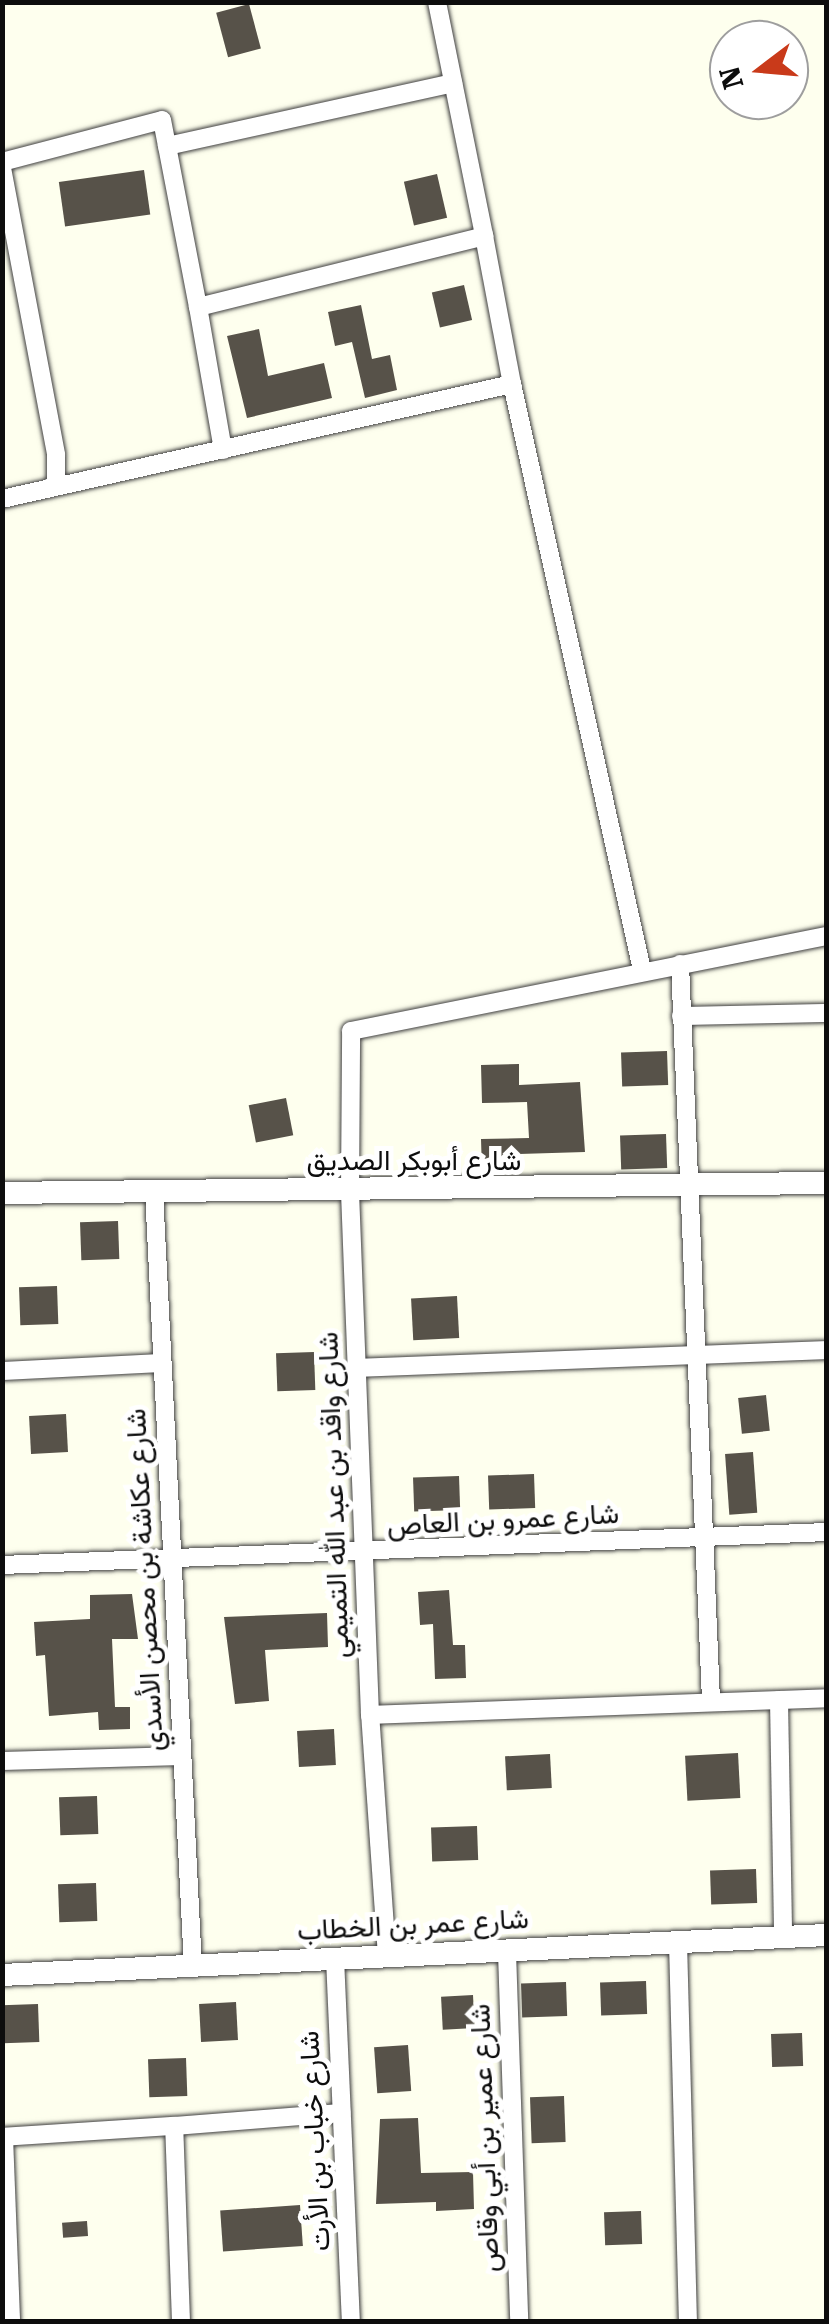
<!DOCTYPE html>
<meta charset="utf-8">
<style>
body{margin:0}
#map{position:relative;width:829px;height:2324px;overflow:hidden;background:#feffee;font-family:"Roboto Serif",Vazirmatn,serif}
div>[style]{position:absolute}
.building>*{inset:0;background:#575249;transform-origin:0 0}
.roads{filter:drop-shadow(0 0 2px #404040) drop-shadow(0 0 2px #404040)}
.minor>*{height:18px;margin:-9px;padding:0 9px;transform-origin:9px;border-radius:9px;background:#fff}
.tertiary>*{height:22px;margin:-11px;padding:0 11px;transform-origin:11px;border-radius:11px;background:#fff}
span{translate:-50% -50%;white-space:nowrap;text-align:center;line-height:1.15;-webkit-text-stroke:10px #fff;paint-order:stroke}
.street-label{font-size:28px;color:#0d0d0d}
.frame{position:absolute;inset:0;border:5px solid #0d0d0d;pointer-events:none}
.north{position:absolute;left:709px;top:20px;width:100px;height:100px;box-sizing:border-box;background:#fff;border:2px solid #9e9e9e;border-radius:50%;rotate:254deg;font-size:28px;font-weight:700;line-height:40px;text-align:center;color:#0d0d0d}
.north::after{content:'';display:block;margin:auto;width:35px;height:45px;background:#c93a1a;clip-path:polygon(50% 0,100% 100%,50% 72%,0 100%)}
</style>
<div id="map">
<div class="building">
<i style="left:249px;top:4px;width:46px;height:34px;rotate:75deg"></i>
<i style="left:144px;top:170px;width:45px;height:86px;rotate:82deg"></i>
<i style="left:437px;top:174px;width:45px;height:34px;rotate:77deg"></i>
<i style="left:464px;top:285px;width:36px;height:33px;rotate:77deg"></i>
<i style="clip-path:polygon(361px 305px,372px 359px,390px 355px,397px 390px,365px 398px,352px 342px,335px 346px,328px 312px)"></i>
<i style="clip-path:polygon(259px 329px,268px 376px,324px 363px,332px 398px,247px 418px,227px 336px)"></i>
<i style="left:667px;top:1051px;width:34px;height:46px;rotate:88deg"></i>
<i style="clip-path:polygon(519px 1064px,519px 1085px,580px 1082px,585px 1152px,519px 1154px,520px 1172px,482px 1172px,481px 1139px,529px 1138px,527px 1102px,482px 1103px,481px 1065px)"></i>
<i style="left:286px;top:1098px;width:38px;height:38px;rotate:79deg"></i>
<i style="left:666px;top:1134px;width:34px;height:46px;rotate:88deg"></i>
<i style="left:118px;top:1221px;width:38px;height:38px;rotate:88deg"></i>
<i style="left:57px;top:1286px;width:38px;height:38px;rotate:88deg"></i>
<i style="left:457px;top:1296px;width:42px;height:46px;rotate:87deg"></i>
<i style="left:314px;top:1352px;width:38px;height:38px;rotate:88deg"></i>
<i style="left:766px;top:1395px;width:36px;height:28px;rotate:84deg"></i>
<i style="left:66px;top:1414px;width:38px;height:37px;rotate:87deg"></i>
<i style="left:753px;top:1452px;width:61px;height:28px;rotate:86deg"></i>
<i style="left:534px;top:1474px;width:34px;height:46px;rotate:88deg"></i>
<i style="left:459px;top:1476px;width:34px;height:46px;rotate:88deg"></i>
<i style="clip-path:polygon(449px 1590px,453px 1645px,465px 1645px,466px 1678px,435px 1679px,433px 1624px,420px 1625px,418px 1592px)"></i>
<i style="clip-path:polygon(132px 1594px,138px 1639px,112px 1639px,115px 1707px,130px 1707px,130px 1729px,99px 1730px,98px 1712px,49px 1716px,45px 1655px,36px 1656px,34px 1622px,90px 1619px,90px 1595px)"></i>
<i style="clip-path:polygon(327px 1613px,328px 1647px,265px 1650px,269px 1701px,235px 1704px,224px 1617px)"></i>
<i style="left:334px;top:1729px;width:36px;height:37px;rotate:87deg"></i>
<i style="left:738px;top:1753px;width:45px;height:53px;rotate:87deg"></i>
<i style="left:550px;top:1754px;width:34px;height:45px;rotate:87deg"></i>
<i style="left:97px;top:1796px;width:38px;height:38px;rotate:88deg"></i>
<i style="left:477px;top:1826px;width:34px;height:46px;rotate:88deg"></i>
<i style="left:756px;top:1869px;width:34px;height:46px;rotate:88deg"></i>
<i style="left:96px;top:1883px;width:38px;height:38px;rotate:88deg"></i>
<i style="left:646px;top:1981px;width:33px;height:46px;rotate:88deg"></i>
<i style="left:566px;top:1982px;width:34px;height:45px;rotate:88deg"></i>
<i style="left:473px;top:1995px;width:33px;height:32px;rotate:87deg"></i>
<i style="left:236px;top:2002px;width:38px;height:37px;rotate:87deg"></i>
<i style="left:38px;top:2004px;width:38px;height:36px;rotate:88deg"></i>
<i style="left:802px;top:2033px;width:33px;height:31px;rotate:88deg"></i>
<i style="left:408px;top:2045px;width:46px;height:34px;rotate:86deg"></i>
<i style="left:186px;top:2058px;width:38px;height:38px;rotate:88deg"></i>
<i style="left:564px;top:2096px;width:46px;height:34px;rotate:88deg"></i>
<i style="clip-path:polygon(418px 2118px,421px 2173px,473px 2172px,474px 2209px,436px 2211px,436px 2202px,376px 2204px,380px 2119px)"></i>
<i style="left:300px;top:2205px;width:41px;height:80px;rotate:86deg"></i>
<i style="left:641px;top:2211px;width:33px;height:37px;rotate:88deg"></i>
<i style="left:87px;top:2221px;width:15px;height:25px;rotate:86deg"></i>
</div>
<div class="roads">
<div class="minor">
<i style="left:437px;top:2px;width:239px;rotate:78.6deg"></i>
<i style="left:167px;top:146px;width:293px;rotate:-12.4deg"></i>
<i style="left:2px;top:162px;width:165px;rotate:-14.7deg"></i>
<i style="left:162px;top:120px;width:190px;rotate:79.1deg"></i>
<i style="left:2px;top:168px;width:292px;rotate:79.3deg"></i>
<i style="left:56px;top:455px;width:29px;rotate:90deg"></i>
<i style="left:56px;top:484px;width:10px;rotate:151deg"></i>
<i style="left:223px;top:450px;width:145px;rotate:-99.9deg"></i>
<i style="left:198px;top:307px;width:295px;rotate:-13.9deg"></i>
<i style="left:484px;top:236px;width:151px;rotate:79.3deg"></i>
<i style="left:2px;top:499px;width:523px;rotate:-12.71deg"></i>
<i style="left:512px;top:384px;width:600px;rotate:77.49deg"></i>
<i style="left:680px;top:964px;width:739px;rotate:87.59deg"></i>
<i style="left:681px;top:1016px;width:145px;rotate:-1.2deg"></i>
<i style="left:154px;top:1192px;width:775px;rotate:87.12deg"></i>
<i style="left:357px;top:1368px;width:469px;rotate:-2.2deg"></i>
<i style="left:2px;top:1371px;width:160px;rotate:-2.9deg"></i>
<i style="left:2px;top:1565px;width:825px;rotate:-2.29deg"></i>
<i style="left:779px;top:1700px;width:235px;rotate:89deg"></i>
<i style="left:370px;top:1715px;width:456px;rotate:-2.1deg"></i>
<i style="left:2px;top:1761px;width:180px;rotate:-1.6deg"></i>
<i style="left:678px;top:1942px;width:380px;rotate:88.5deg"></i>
<i style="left:507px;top:1952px;width:370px;rotate:88.1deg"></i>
<i style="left:387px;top:1956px;width:242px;rotate:-94deg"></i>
<i style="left:370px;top:1715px;width:524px;rotate:-92.19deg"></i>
<i style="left:350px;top:1191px;width:160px;rotate:-89.6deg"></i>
<i style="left:351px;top:1031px;width:484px;rotate:-11.3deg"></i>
<i style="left:335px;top:1958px;width:364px;rotate:87.5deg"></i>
<i style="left:2px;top:2137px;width:172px;rotate:-3.7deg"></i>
<i style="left:4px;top:2137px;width:185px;rotate:87.8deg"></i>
<i style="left:181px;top:2322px;width:196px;rotate:-92deg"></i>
<i style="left:174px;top:2126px;width:168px;rotate:-4.5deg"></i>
</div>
<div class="tertiary">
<i style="left:2px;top:1193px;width:824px;rotate:-0.7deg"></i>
<i style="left:2px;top:1975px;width:825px;rotate:-2.78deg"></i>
</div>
</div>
<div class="street-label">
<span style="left:414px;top:1161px">شارع أبوبكر الصديق</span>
<span style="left:334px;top:1495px;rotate:-92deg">شارع واقد بن عبد الله التميمي</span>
<span style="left:503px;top:1520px;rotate:-3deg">شارع عمرو بن العاص</span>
<span style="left:145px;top:1580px;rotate:-93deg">شارع عكاشة بن محصن الأسدي</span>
<span style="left:413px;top:1925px;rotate:-3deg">شارع عمر بن الخطاب</span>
<span style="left:485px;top:2138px;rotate:-92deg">شارع عمير بن أبي وقاص</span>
<span style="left:315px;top:2141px;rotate:-93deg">شارع خباب بن الأرت</span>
</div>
<div class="frame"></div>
<div class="north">N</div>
</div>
